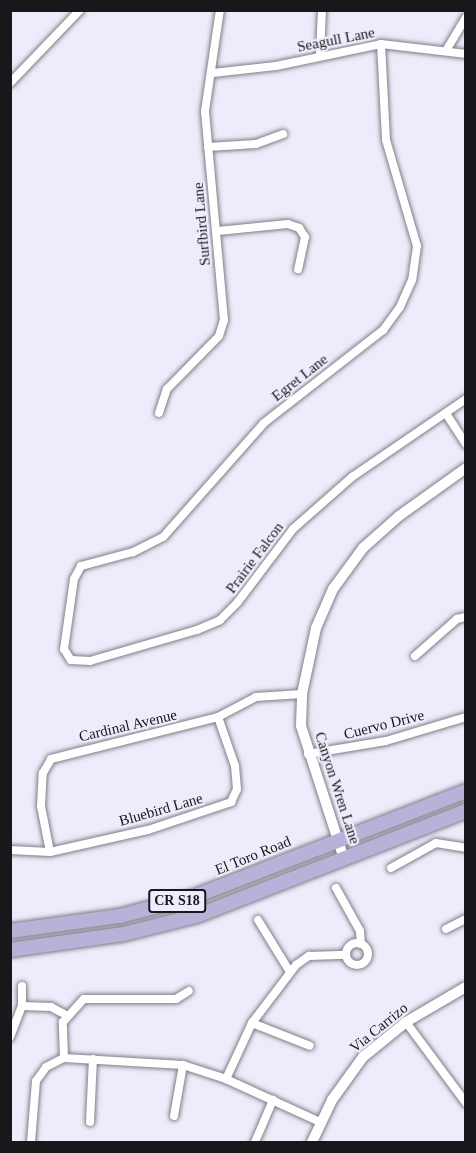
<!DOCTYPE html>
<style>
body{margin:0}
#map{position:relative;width:476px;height:1153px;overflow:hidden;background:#edecfa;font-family:"Times New Roman",serif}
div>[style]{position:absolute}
.roads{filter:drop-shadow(0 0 2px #7f7e8a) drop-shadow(0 0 2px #7f7e8a)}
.minor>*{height:8px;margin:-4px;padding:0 4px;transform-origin:4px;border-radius:4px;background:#fff}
.minor>.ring{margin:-4px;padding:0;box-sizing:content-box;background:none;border:8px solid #fff;border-radius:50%}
.tertiary>*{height:10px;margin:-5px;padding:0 5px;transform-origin:5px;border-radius:5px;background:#fff}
.primary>*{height:14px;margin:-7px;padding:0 7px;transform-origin:7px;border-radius:7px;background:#b7b2d7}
span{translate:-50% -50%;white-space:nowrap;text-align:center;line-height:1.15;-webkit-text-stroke:4.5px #edecfa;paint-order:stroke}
.shield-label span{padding:2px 4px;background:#edecfa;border:2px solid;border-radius:4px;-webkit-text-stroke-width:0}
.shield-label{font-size:14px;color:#17171c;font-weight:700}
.street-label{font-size:15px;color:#17171c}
.frame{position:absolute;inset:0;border:12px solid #17171c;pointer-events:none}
</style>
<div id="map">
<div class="roads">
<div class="minor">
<i style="left:381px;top:44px;width:96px;rotate:87deg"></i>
<i style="left:386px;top:140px;width:110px;rotate:73.7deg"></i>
<i style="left:417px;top:246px;width:34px;rotate:98deg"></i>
<i style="left:412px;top:280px;width:30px;rotate:114deg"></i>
<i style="left:400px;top:307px;width:29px;rotate:126deg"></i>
<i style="left:383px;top:330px;width:151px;rotate:142deg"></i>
<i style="left:264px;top:423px;width:152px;rotate:131.5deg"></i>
<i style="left:163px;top:537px;width:34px;rotate:153deg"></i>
<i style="left:133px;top:552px;width:54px;rotate:164.9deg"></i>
<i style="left:81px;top:566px;width:15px;rotate:118deg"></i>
<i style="left:74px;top:579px;width:71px;rotate:98.1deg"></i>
<i style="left:64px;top:649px;width:13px;rotate:58deg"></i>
<i style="left:71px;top:660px;width:19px;rotate:3deg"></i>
<i style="left:90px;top:661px;width:111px;rotate:-16.2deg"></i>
<i style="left:197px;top:630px;width:25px;rotate:-23deg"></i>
<i style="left:220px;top:620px;width:24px;rotate:-45deg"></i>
<i style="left:237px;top:603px;width:93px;rotate:-52.9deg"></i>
<i style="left:293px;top:529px;width:79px;rotate:-41.4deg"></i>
<i style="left:352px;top:477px;width:138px;rotate:-34.4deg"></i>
<i style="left:447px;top:49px;width:37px;rotate:-59deg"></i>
<i style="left:320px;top:55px;width:45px;rotate:-87.5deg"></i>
<i style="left:213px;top:73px;width:63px;rotate:-6.3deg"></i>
<i style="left:276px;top:66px;width:107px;rotate:-11.8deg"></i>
<i style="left:381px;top:44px;width:86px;rotate:6.7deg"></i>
<i style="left:10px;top:83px;width:101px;rotate:-46.2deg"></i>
<i style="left:208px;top:147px;width:48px;rotate:-3.6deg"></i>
<i style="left:256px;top:144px;width:29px;rotate:-20deg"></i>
<i style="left:218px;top:231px;width:70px;rotate:-5.7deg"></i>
<i style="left:288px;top:224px;width:12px;rotate:20deg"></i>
<i style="left:299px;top:228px;width:11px;rotate:56deg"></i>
<i style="left:305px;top:237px;width:33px;rotate:102deg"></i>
<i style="left:159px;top:413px;width:25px;rotate:-72deg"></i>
<i style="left:167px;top:389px;width:74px;rotate:-45.5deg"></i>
<i style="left:219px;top:336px;width:17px;rotate:-73deg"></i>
<i style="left:224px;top:320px;width:210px;rotate:-95.2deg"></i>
<i style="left:205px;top:111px;width:102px;rotate:-81.6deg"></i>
<i style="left:447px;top:415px;width:35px;rotate:57deg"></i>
<i style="left:415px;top:656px;width:56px;rotate:-41.4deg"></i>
<i style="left:457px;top:619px;width:9px;rotate:-13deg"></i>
<i style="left:308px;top:754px;width:79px;rotate:-9.5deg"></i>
<i style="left:386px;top:741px;width:84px;rotate:-16.7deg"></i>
<i style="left:10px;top:850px;width:40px;rotate:2.9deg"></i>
<i style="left:50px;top:852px;width:100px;rotate:-12.7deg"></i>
<i style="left:148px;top:830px;width:88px;rotate:-18.6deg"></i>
<i style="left:231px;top:802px;width:14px;rotate:-65deg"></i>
<i style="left:237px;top:789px;width:23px;rotate:-95deg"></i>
<i style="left:235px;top:766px;width:52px;rotate:-109.1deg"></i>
<i style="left:50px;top:852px;width:47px;rotate:-101.1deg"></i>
<i style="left:41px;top:806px;width:33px;rotate:-87deg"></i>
<i style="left:43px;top:773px;width:16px;rotate:-60deg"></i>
<i style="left:51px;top:759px;width:172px;rotate:-14.1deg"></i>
<i style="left:218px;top:717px;width:43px;rotate:-27.8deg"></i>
<i style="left:256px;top:697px;width:46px;rotate:-3.7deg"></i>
<i style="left:391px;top:868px;width:51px;rotate:-29.1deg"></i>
<i style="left:436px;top:843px;width:30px;rotate:9deg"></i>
<i style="left:336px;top:888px;width:49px;rotate:60.8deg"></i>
<i style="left:360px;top:931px;width:13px;rotate:86deg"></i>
<i style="left:258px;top:920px;width:61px;rotate:58.4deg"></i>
<i style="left:446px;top:929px;width:22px;rotate:-27deg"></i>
<i class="ring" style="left:346px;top:943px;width:14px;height:14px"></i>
<i style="left:22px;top:1006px;width:29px;rotate:2deg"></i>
<i style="left:51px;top:1007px;width:17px;rotate:28deg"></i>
<i style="left:406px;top:1022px;width:101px;rotate:53.5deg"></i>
<i style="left:252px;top:1023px;width:62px;rotate:21.6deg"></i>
<i style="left:10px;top:1037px;width:33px;rotate:-69deg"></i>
<i style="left:22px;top:1006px;width:20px;rotate:-90deg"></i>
<i style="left:64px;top:1058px;width:36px;rotate:-92deg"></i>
<i style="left:63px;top:1022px;width:31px;rotate:-48deg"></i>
<i style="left:84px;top:999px;width:92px"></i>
<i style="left:176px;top:999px;width:15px;rotate:-32deg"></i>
<i style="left:226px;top:1079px;width:62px;rotate:-65.1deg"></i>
<i style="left:252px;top:1023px;width:73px;rotate:-52.8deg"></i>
<i style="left:296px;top:965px;width:16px;rotate:-35deg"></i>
<i style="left:309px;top:956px;width:37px;rotate:-2deg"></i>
<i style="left:174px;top:1116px;width:52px;rotate:-80deg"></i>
<i style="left:90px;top:1122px;width:63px;rotate:-87.3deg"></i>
<i style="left:31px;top:1142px;width:61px;rotate:-85.3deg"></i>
<i style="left:36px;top:1081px;width:17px;rotate:-54deg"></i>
<i style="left:46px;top:1067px;width:20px;rotate:-27deg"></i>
<i style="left:64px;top:1058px;width:119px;rotate:3.4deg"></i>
<i style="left:183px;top:1065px;width:45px;rotate:18deg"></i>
<i style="left:226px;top:1079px;width:103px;rotate:24.6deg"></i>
<i style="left:255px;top:1142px;width:46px;rotate:-66.8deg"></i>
</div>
<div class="tertiary">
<i style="left:344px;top:859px;width:140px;rotate:-107.9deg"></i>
<i style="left:301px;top:726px;width:32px;rotate:-88deg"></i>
<i style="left:302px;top:694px;width:67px;rotate:-78deg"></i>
<i style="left:316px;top:628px;width:43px;rotate:-66.4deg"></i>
<i style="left:333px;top:589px;width:51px;rotate:-53.8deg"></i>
<i style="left:363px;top:548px;width:48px;rotate:-41.6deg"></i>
<i style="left:399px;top:516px;width:82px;rotate:-35.6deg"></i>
<i style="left:312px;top:1142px;width:47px;rotate:-64.5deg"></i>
<i style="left:332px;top:1100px;width:53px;rotate:-54.2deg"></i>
<i style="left:363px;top:1057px;width:55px;rotate:-39.1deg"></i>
<i style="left:406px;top:1022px;width:69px;rotate:-30.3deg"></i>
</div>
<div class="primary">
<i style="left:10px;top:931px;width:111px;rotate:-7.8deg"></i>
<i style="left:120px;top:916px;width:75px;rotate:-14.6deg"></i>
<i style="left:193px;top:897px;width:293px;rotate:-21.2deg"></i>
<i style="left:10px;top:950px;width:115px;rotate:-8deg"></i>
<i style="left:124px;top:934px;width:77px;rotate:-14.2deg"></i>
<i style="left:199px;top:915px;width:287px;rotate:-21.3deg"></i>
</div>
</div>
<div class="shield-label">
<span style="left:177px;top:901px">CR S18</span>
</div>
<div class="street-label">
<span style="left:336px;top:40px;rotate:-11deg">Seagull Lane</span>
<span style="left:202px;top:224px;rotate:-95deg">Surfbird Lane</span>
<span style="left:300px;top:378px;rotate:-38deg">Egret Lane</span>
<span style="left:255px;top:558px;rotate:-53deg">Prairie Falcon</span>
<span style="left:384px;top:725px;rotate:-14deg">Cuervo Drive</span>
<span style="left:128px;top:726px;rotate:-13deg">Cardinal Avenue</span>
<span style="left:337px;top:788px;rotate:72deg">Canyon Wren Lane</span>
<span style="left:161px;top:810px;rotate:-16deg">Bluebird Lane</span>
<span style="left:253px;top:856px;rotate:-22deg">El Toro Road</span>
<span style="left:379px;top:1028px;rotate:-39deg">Via Carrizo</span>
</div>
<div class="frame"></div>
</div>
